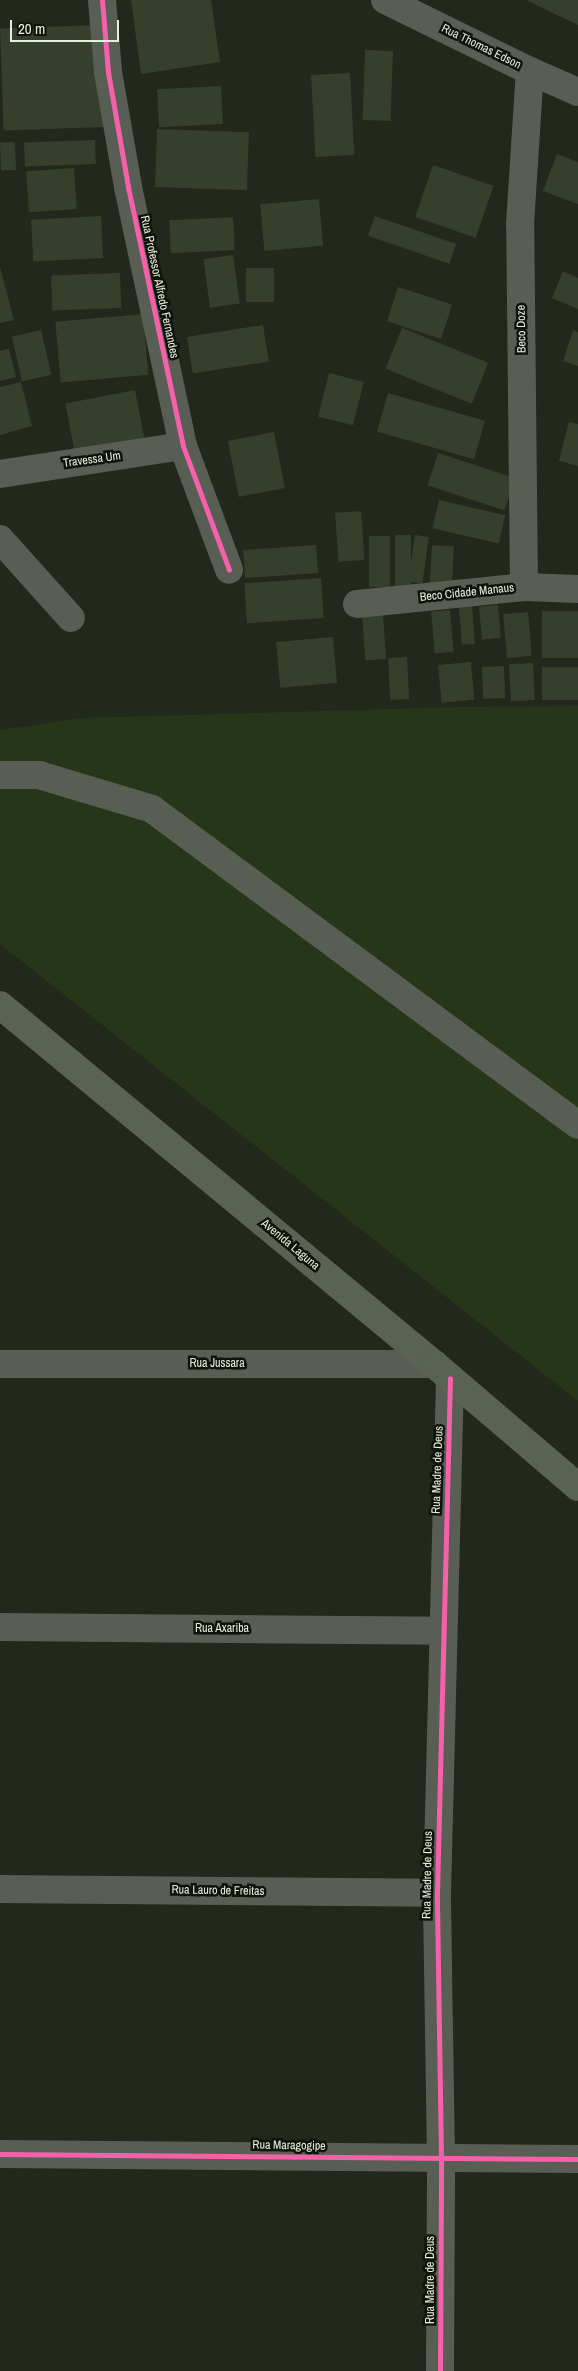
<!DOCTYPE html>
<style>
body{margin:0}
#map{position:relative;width:578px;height:2371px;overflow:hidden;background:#22281c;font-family:"Archivo Narrow",sans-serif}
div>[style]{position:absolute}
.built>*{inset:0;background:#273619}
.building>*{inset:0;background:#363f2b;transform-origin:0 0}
.minor>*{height:28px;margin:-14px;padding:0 14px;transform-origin:14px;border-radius:14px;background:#585e53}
.major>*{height:28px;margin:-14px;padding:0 14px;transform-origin:14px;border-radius:14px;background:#5a6253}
.cycleway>*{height:5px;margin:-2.5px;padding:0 2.5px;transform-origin:2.5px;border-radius:2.5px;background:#f560ab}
span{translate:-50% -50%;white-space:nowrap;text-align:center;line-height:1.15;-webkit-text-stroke:5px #0f140a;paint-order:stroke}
.street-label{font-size:12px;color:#e6eedf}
.scale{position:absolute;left:10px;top:20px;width:109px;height:22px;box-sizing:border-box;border:2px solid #e6eedf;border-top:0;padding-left:6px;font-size:15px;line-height:18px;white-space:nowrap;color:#e6eedf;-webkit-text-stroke:4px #0f140a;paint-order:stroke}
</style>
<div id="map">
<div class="built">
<i style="clip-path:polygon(578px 706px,578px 1401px,0 944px,0 730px,81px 718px,457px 707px)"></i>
</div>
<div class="building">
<i style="clip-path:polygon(131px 0,211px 0,220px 62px,141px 74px)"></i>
<i style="clip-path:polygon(526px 0,578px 0,578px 25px)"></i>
<i style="left:100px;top:25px;width:102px;height:100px;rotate:88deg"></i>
<i style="left:365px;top:50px;width:28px;height:70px;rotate:2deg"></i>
<i style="left:350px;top:73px;width:82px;height:39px;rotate:87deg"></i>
<i style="left:221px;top:86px;width:38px;height:64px;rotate:87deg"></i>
<i style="left:157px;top:129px;width:92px;height:58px;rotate:2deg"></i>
<i style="left:95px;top:140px;width:24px;height:71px;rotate:88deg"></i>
<i style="left:15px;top:142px;width:28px;height:15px;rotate:88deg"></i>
<i style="clip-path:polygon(557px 154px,578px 162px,578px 204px,543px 191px)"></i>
<i style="left:433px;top:165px;width:64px;height:55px;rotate:19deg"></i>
<i style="left:74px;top:168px;width:41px;height:48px;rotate:86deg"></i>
<i style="left:319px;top:199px;width:47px;height:59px;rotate:85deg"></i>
<i style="left:101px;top:216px;width:42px;height:70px;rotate:87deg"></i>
<i style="left:375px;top:216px;width:86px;height:21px;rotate:19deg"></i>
<i style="left:233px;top:217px;width:33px;height:64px;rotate:87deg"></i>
<i style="left:233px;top:255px;width:49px;height:30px;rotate:82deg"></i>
<i style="clip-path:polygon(0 267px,14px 320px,0 323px)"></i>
<i style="left:246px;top:268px;width:28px;height:34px"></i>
<i style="clip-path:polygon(563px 271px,578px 278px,578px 309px,552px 298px)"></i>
<i style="left:120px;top:273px;width:35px;height:69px;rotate:88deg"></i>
<i style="left:398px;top:287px;width:57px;height:36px;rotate:18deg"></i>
<i style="left:143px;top:314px;width:61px;height:88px;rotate:85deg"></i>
<i style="left:263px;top:325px;width:37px;height:77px;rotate:81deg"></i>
<i style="left:402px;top:328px;width:93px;height:44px;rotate:22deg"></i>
<i style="left:41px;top:330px;width:46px;height:30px;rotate:77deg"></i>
<i style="clip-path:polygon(573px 330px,578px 332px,578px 366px,563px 361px)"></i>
<i style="clip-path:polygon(9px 349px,16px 377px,0 381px,0 351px)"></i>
<i style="left:329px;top:373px;width:36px;height:45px;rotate:14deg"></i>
<i style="clip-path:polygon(21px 382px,32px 426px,0 435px,0 387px)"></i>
<i style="left:135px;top:390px;width:51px;height:71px;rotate:79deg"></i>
<i style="left:388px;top:393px;width:101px;height:40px;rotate:16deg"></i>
<i style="clip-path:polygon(569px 422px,578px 424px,578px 466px,559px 461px)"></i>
<i style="left:274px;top:432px;width:57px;height:47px;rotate:79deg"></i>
<i style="left:438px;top:453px;width:81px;height:34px;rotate:18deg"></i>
<i style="left:439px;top:500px;width:68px;height:29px;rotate:13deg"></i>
<i style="left:361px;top:511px;width:49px;height:26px;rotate:86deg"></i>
<i style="left:395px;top:535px;width:16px;height:54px"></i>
<i style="left:415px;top:535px;width:14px;height:47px;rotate:8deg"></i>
<i style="left:369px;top:536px;width:21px;height:51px"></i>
<i style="left:316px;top:545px;width:28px;height:73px;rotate:86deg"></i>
<i style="left:432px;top:545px;width:22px;height:44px;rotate:3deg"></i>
<i style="left:321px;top:578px;width:40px;height:77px;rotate:86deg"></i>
<i style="left:472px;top:605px;width:39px;height:13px;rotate:86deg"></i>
<i style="left:498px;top:605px;width:33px;height:19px;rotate:85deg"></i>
<i style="left:450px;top:610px;width:42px;height:19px;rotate:85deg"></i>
<i style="left:578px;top:611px;width:47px;height:36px;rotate:90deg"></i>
<i style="left:528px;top:612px;width:44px;height:25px;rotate:85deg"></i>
<i style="left:383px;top:614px;width:45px;height:21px;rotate:86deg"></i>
<i style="left:333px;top:637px;width:46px;height:57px;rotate:85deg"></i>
<i style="left:407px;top:657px;width:42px;height:19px;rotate:87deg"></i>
<i style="left:471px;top:662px;width:38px;height:33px;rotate:85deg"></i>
<i style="left:533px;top:663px;width:37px;height:24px;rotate:87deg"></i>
<i style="left:504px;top:666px;width:32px;height:22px;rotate:88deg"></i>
<i style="left:578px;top:667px;width:33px;height:36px;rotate:90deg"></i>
</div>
<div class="minor">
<i style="left:102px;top:0;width:72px;rotate:85.2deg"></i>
<i style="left:108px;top:72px;width:117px;rotate:80.1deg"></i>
<i style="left:128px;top:187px;width:265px;rotate:78deg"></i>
<i style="left:183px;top:446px;width:132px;rotate:69.6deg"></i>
<i style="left:385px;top:0;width:161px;rotate:26.1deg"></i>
<i style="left:530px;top:71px;width:52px;rotate:23.6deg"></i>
<i style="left:0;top:474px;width:185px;rotate:-8.7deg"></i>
<i style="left:0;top:539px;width:106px;rotate:48.1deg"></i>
<i style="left:524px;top:587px;width:363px;rotate:-90.6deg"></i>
<i style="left:520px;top:224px;width:153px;rotate:-86.3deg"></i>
<i style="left:357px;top:604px;width:168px;rotate:-5.8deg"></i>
<i style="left:524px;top:587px;width:54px;rotate:2.1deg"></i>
<i style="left:0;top:775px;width:39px"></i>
<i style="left:39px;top:775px;width:118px;rotate:16.7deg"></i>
<i style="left:152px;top:809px;width:530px;rotate:36.57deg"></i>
<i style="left:0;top:1364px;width:434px"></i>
<i style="left:0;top:1627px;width:443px;rotate:0.5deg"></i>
<i style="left:0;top:1889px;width:437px;rotate:0.5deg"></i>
<i style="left:0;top:2154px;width:578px;rotate:0.5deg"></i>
<i style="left:440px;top:2371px;width:213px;rotate:-89.7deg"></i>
<i style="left:441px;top:2158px;width:265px;rotate:-90.9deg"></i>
<i style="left:437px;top:1893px;width:515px;rotate:-88.55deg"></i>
</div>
<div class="major">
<i style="left:0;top:1005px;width:563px;rotate:39.6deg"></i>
<i style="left:434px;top:1364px;width:189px;rotate:40.5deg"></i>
</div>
<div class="cycleway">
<i style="left:102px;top:0;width:72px;rotate:85.2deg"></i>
<i style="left:108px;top:72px;width:117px;rotate:80.1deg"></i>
<i style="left:128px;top:187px;width:265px;rotate:78deg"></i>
<i style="left:183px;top:446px;width:132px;rotate:69.6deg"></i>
<i style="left:0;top:2154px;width:578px;rotate:0.5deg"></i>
<i style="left:440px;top:2371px;width:213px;rotate:-89.7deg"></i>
<i style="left:441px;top:2158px;width:265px;rotate:-90.9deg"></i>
<i style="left:437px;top:1893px;width:515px;rotate:-88.55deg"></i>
</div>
<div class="street-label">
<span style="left:481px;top:47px;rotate:26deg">Rua Thomas Edson</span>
<span style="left:159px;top:287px;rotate:78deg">Rua Professor Alfredo Fernandes</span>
<span style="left:522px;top:329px;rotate:-91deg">Beco Doze</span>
<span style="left:92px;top:460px;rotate:-8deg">Travessa Um</span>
<span style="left:467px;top:593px;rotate:-6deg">Beco Cidade Manaus</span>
<span style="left:290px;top:1245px;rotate:40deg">Avenida Laguna</span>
<span style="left:217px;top:1364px">Rua Jussara</span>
<span style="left:438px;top:1470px;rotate:-88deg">Rua Madre de Deus</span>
<span style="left:222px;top:1629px">Rua Axariba</span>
<span style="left:428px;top:1875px;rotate:-89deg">Rua Madre de Deus</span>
<span style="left:218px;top:1891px;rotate:1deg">Rua Lauro de Freitas</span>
<span style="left:289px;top:2146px;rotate:1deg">Rua Maragogipe</span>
<span style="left:431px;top:2280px;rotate:-90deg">Rua Madre de Deus</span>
</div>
<div class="scale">20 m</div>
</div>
